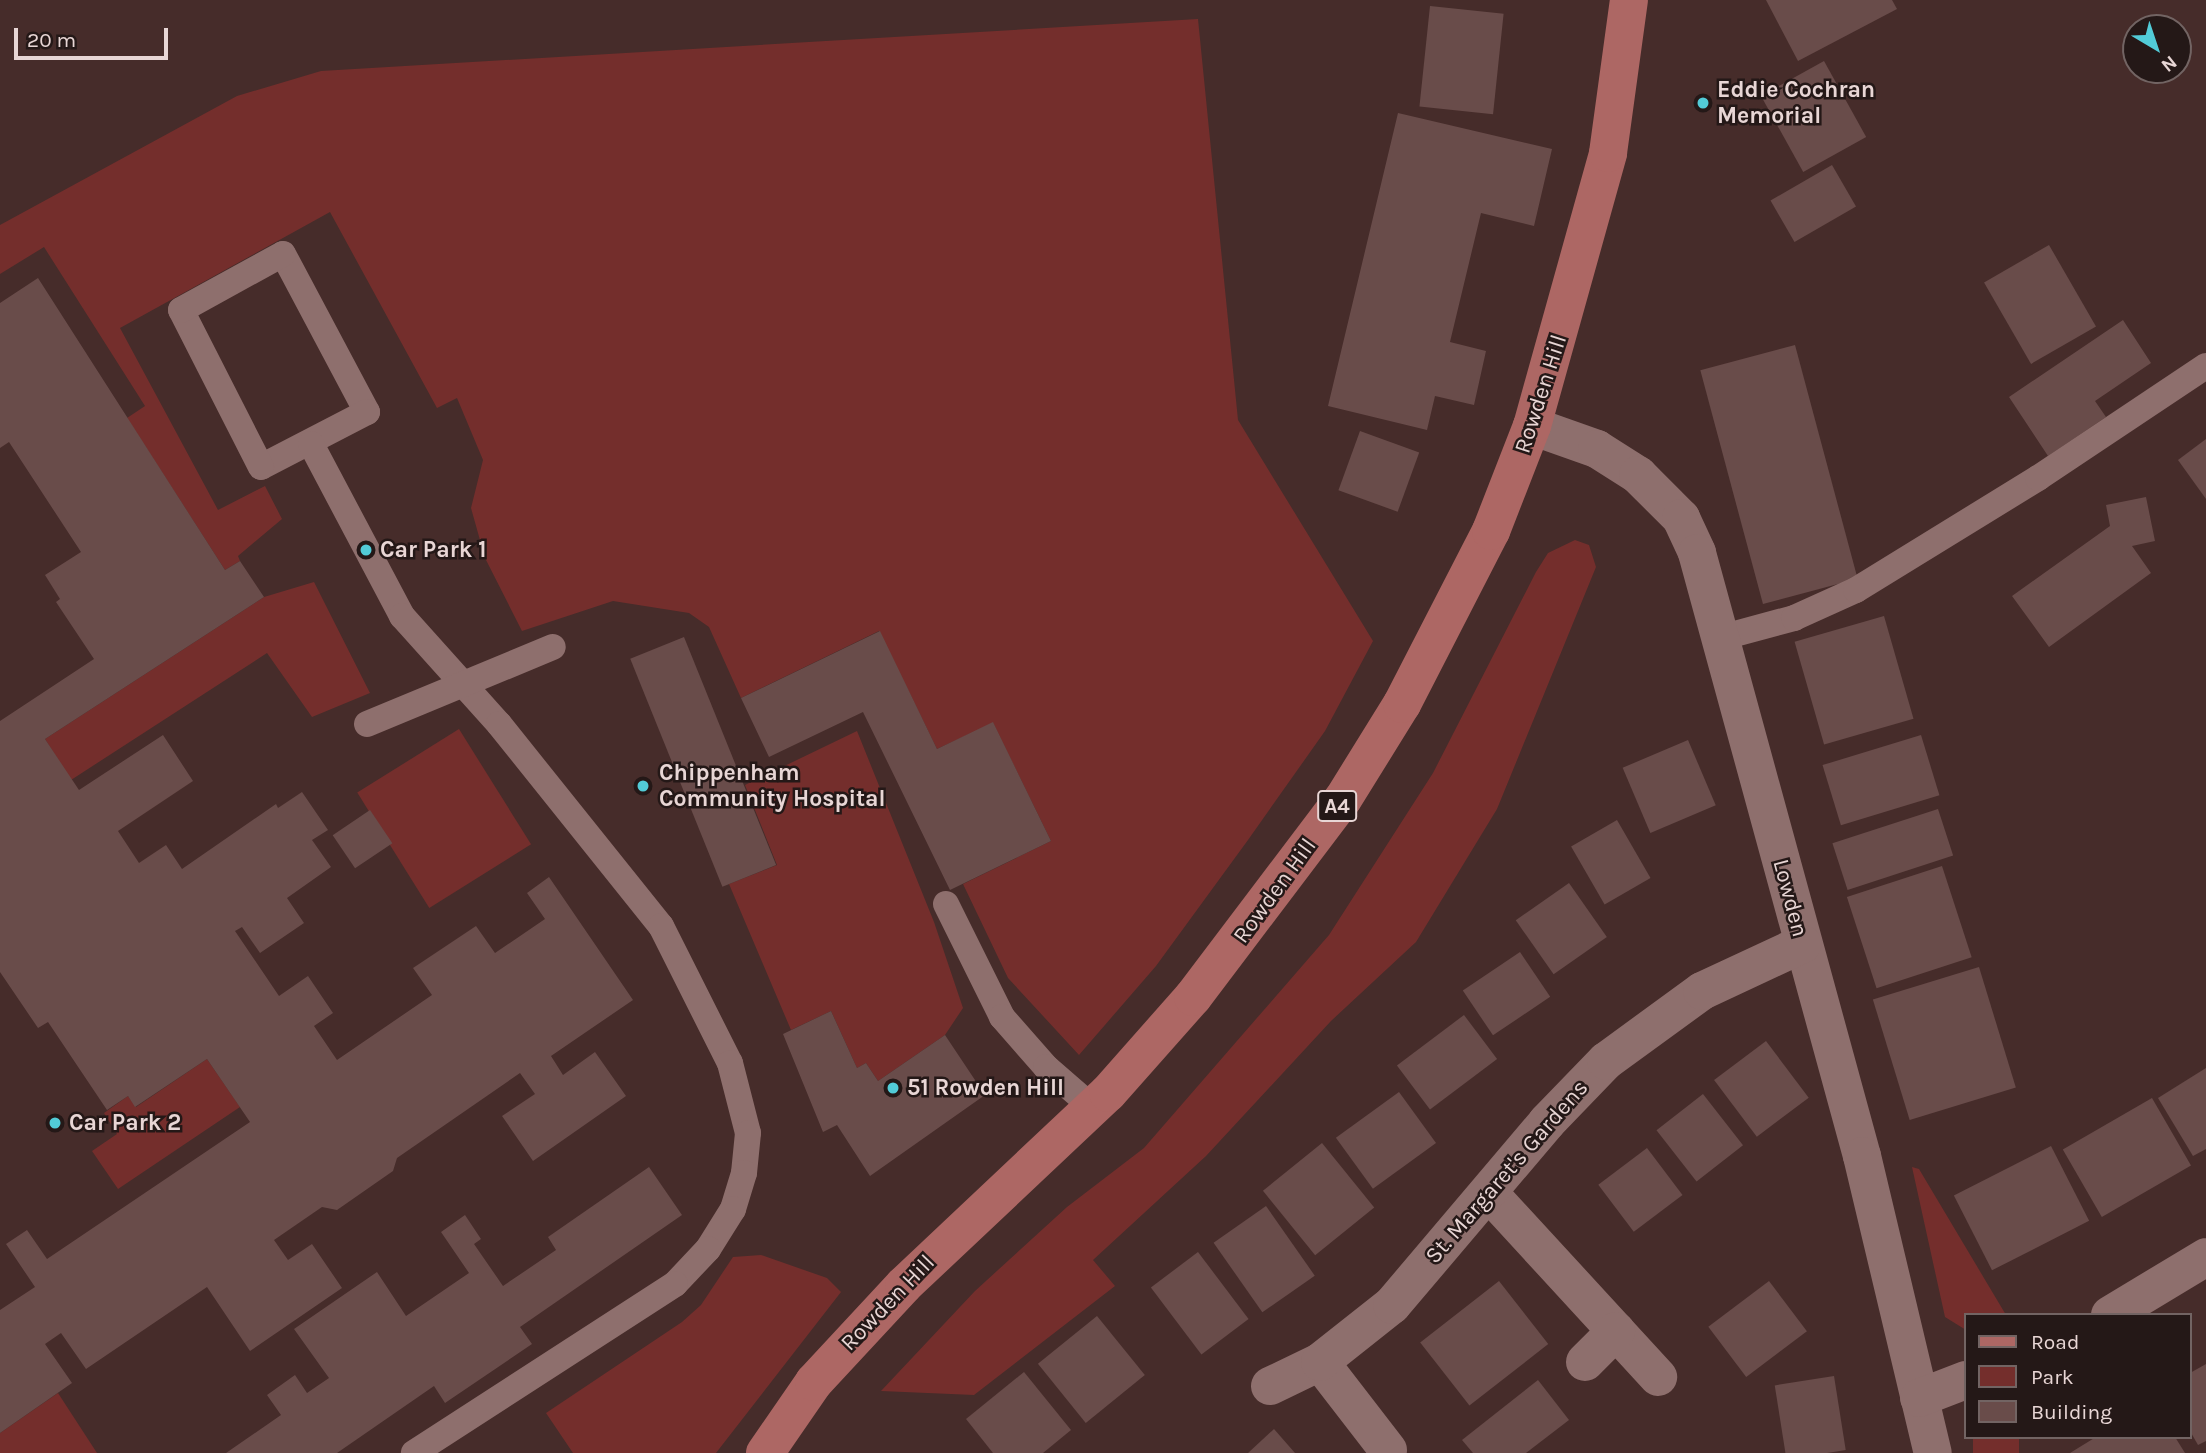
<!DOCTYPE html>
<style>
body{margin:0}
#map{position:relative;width:2206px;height:1453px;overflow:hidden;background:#462c2a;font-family:Karla,sans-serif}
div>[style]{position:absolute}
.green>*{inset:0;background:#742e2c;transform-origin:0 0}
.building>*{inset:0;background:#694c4a;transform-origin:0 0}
.lane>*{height:26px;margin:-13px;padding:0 13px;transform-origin:13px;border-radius:13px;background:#8e6f6d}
.street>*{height:38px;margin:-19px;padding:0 19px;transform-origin:19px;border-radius:19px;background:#8e6f6d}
.primary>*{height:38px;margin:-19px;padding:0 19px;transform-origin:19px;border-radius:19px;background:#ad6764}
.dots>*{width:19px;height:19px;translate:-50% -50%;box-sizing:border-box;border:4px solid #241817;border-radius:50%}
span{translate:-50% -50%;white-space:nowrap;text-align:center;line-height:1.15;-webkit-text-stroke:5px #241817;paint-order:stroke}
.shield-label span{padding:2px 5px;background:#241817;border:2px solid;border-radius:5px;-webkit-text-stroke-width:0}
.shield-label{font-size:21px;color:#e8d6d5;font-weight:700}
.poi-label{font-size:23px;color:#e8d6d5;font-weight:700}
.left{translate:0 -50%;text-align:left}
.street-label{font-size:23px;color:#e8d6d5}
.legend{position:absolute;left:1964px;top:1313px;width:228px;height:126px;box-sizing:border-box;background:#241817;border:2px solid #726463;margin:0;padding:9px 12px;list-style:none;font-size:21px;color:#e8d6d5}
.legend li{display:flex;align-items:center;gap:14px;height:35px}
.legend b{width:35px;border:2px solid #726463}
.north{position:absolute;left:2122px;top:14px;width:70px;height:70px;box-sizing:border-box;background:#241817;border:2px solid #726463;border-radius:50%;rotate:141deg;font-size:19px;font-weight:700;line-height:28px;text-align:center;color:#e8d6d5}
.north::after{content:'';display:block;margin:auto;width:24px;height:32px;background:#52cbd7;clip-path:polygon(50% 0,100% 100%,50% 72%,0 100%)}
.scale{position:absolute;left:14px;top:28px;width:154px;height:32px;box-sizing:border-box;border:4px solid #e8d6d5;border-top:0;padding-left:9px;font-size:21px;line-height:24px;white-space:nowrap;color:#e8d6d5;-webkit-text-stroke:5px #241817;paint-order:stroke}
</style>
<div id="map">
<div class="green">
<i style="clip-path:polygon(1198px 19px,1238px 420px,1373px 641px,1325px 731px,1248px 840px,1156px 966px,1079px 1055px,1008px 978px,963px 884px,1051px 841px,993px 723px,937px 749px,879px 631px,741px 698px,709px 627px,689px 613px,613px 601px,522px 631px,485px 558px,471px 508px,483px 460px,457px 398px,437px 408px,330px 212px,120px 328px,218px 510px,265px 486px,282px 519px,238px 556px,240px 561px,225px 570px,127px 418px,145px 406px,44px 247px,0 274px,0 225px,237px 96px,321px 71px)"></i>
<i style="clip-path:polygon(1575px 540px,1589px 545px,1596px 567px,1497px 809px,1416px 942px,1331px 1021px,1206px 1156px,1093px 1260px,1115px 1286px,974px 1395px,881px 1391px,975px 1291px,1067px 1207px,1144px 1148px,1329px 935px,1433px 773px,1536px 572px,1548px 553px)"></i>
<i style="clip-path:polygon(314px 582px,370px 693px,312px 717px,267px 653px,71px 780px,45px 739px,264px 597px)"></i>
<i style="left:459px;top:729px;width:136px;height:120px;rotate:58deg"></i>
<i style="clip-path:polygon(857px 731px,934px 922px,963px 1008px,945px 1035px,878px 1081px,866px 1063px,857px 1068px,831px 1011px,791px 1030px,729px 884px,777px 865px,745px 785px)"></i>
<i style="clip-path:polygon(207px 1059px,240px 1107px,118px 1189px,92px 1151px,117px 1134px,104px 1113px,128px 1096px,136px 1107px)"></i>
<i style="clip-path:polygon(1912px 1167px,1919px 1169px,2006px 1315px,1966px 1315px,1966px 1330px,1945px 1317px)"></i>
<i style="clip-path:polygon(761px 1255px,827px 1278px,841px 1292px,716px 1453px,573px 1453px,546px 1413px,682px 1322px,701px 1305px,733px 1257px)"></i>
<i style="clip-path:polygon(58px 1393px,97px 1453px,0 1453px,0 1433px)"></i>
<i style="left:1973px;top:1437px;width:46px;height:16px"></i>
</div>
<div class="building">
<i style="clip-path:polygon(1766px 0,1892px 0,1897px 9px,1798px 61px)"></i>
<i style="left:1430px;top:6px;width:74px;height:101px;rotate:6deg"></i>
<i style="left:1824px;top:61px;width:87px;height:72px;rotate:61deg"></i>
<i style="clip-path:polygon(1398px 113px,1552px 149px,1534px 226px,1481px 213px,1450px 342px,1486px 351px,1474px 405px,1435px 396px,1427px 430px,1328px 406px)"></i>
<i style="left:1832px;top:165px;width:48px;height:71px;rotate:60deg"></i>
<i style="left:2049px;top:245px;width:94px;height:75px;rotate:60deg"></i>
<i style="clip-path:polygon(38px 278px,225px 570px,240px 561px,264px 597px,45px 739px,79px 790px,163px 735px,193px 781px,118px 831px,139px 863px,166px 845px,182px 869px,276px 804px,278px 808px,302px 792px,328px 830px,312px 840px,331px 867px,287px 898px,304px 923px,260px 953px,242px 927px,235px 931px,279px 996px,308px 976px,333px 1013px,314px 1026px,337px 1060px,432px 995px,413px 968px,476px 926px,495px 953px,545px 919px,527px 893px,549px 877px,633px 1000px,551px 1056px,563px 1075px,595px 1052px,626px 1096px,533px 1161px,502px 1116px,535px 1094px,520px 1073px,397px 1158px,393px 1171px,337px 1210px,322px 1207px,274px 1240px,288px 1260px,312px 1244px,342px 1288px,250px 1351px,207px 1287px,86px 1369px,61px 1333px,45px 1344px,72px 1383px,0 1433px,0 1310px,35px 1287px,6px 1244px,27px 1230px,47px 1259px,250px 1122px,207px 1059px,135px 1107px,128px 1096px,107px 1110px,48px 1022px,38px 1028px,0 972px,0 721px,94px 659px,56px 602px,60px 599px,45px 575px,81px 552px,9px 442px,0 448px,0 303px)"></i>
<i style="clip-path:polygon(2123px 320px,2151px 363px,2095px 401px,2106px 417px,2048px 456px,2009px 397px)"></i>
<i style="left:1795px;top:345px;width:242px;height:98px;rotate:75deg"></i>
<i style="left:1360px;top:431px;width:63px;height:63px;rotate:20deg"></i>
<i style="clip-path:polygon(2206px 439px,2206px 499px,2178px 460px)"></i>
<i style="clip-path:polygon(2146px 497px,2155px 541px,2132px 546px,2151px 573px,2049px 647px,2012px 596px,2110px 526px,2106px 505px)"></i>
<i style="left:1884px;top:616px;width:107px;height:93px;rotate:74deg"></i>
<i style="clip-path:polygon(880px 631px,937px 749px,993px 722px,1051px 841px,950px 890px,863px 712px,769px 757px,741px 698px)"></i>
<i style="left:684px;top:637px;width:246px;height:58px;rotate:68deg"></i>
<i style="left:1921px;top:735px;width:63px;height:103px;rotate:73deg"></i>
<i style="left:1688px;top:740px;width:71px;height:71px;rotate:67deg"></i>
<i style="left:1938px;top:809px;width:49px;height:111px;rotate:72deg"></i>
<i style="left:370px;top:810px;width:40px;height:45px;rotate:56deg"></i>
<i style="left:1617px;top:820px;width:67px;height:53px;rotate:60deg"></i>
<i style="left:1942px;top:866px;width:96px;height:100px;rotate:72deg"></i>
<i style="left:1569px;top:883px;width:66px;height:65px;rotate:55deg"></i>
<i style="left:1520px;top:952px;width:54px;height:69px;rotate:56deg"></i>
<i style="left:1979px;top:967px;width:126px;height:111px;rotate:73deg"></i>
<i style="clip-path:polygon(831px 1011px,857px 1068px,866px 1063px,878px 1081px,945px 1035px,985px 1095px,870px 1176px,837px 1125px,823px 1132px,783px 1034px)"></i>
<i style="left:1464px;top:1015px;width:55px;height:84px;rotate:53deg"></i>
<i style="left:1766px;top:1041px;width:71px;height:65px;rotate:53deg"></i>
<i style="clip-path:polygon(2206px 1068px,2206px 1149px,2193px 1156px,2158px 1098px)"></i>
<i style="left:1399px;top:1092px;width:63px;height:78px;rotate:54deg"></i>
<i style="left:1703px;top:1094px;width:65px;height:59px;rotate:52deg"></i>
<i style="left:2152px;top:1098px;width:78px;height:103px;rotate:60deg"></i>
<i style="left:1322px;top:1143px;width:83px;height:76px;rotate:51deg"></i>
<i style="left:2051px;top:1146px;width:84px;height:109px;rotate:63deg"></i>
<i style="left:1647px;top:1148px;width:59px;height:61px;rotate:53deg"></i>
<i style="clip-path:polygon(649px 1167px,682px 1215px,520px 1327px,532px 1344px,445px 1403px,434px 1386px,337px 1453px,226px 1453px,281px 1415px,267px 1395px,295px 1375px,307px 1393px,329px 1378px,294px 1329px,377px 1272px,406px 1316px,469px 1273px,441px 1232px,465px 1215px,481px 1239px,474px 1244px,503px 1286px,556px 1250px,548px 1237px)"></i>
<i style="left:1266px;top:1206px;width:85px;height:64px;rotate:55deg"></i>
<i style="left:1198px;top:1252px;width:84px;height:59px;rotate:53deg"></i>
<i style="left:1499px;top:1281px;width:80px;height:100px;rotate:52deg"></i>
<i style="left:1769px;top:1281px;width:63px;height:76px;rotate:53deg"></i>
<i style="left:1097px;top:1316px;width:76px;height:76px;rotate:51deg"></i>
<i style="clip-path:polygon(2206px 1364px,2206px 1441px,2198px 1445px,2190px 1431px,2190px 1373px)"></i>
<i style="clip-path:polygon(1024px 1372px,1071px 1430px,1043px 1453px,993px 1453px,966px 1419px)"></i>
<i style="left:1834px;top:1376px;width:75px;height:60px;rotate:81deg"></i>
<i style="clip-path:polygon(1538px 1380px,1569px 1420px,1526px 1453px,1473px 1453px,1462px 1440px)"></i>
<i style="clip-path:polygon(1274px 1429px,1295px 1453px,1248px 1453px)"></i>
<i style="clip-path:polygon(2096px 1437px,2175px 1437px,2185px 1453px,2070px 1453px)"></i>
</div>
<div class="lane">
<i style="left:283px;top:254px;width:179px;rotate:62deg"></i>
<i style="left:367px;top:412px;width:119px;rotate:152.6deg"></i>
<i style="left:261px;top:467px;width:176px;rotate:-117deg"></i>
<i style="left:181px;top:310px;width:116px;rotate:-28.8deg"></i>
<i style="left:311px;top:444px;width:195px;rotate:62.1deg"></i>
<i style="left:402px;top:616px;width:145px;rotate:48.1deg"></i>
<i style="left:499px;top:724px;width:259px;rotate:51.3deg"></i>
<i style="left:661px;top:926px;width:153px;rotate:63.3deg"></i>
<i style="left:730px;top:1063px;width:72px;rotate:75.6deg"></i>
<i style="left:748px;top:1133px;width:40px;rotate:95.7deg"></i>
<i style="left:744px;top:1173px;width:38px;rotate:107deg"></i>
<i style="left:733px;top:1209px;width:47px;rotate:122deg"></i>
<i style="left:708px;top:1249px;width:48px;rotate:133.3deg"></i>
<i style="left:675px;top:1284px;width:311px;rotate:147.1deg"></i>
<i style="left:1720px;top:638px;width:77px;rotate:-15.1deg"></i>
<i style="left:1794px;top:618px;width:68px;rotate:-24.3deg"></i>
<i style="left:1856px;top:590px;width:214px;rotate:-31.6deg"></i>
<i style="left:2038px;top:478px;width:202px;rotate:-33.7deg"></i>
<i style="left:367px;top:724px;width:201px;rotate:-22.5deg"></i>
<i style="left:946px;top:904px;width:126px;rotate:63.6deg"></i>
<i style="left:1002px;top:1017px;width:67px;rotate:48.7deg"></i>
<i style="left:1046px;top:1067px;width:61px;rotate:41deg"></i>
</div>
<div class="street">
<i style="left:1532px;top:426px;width:69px;rotate:19.5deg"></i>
<i style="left:1597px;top:449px;width:49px;rotate:32.4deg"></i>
<i style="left:1638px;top:475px;width:61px;rotate:45deg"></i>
<i style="left:1681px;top:518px;width:38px;rotate:65deg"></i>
<i style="left:1697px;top:553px;width:625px;rotate:74.7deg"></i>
<i style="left:1862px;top:1156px;width:305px;rotate:76.6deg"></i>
<i style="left:1489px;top:1193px;width:250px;rotate:47.4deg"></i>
<i style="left:2110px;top:1315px;width:112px;rotate:-31.1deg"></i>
<i style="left:1585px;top:1362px;width:44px;rotate:-45deg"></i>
<i style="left:1270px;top:1386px;width:55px;rotate:-25.6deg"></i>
<i style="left:1919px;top:1398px;width:50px;rotate:-21deg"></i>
<i style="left:1388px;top:1450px;width:111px;rotate:-127.7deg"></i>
<i style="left:1320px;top:1362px;width:92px;rotate:-38.4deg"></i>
<i style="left:1392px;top:1305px;width:240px;rotate:-49.7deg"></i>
<i style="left:1547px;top:1122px;width:85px;rotate:-46deg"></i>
<i style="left:1606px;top:1061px;width:119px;rotate:-36.1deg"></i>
<i style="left:1702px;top:991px;width:111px;rotate:-25deg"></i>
</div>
<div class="primary">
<i style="left:765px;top:1453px;width:86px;rotate:-55.4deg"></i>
<i style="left:814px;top:1382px;width:132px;rotate:-47.1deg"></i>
<i style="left:904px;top:1285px;width:280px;rotate:-43.3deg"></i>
<i style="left:1108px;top:1093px;width:128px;rotate:-48.5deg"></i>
<i style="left:1193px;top:997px;width:248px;rotate:-52.9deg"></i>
<i style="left:1343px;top:799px;width:112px;rotate:-58.2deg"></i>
<i style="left:1402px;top:704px;width:195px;rotate:-62.8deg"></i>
<i style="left:1491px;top:531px;width:113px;rotate:-68.7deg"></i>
<i style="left:1532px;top:426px;width:283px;rotate:-74.4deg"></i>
<i style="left:1608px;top:153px;width:154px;rotate:-82.2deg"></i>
</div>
<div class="dots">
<i style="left:1703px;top:103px;background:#52cbd7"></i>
<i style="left:366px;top:550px;background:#52cbd7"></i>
<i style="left:643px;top:786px;background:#52cbd7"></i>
<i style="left:893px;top:1088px;background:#52cbd7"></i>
<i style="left:55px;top:1123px;background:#52cbd7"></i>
</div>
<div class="shield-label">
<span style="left:1337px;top:806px">A4</span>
</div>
<div class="poi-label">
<span class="left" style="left:1717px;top:103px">Eddie Cochran<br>Memorial</span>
<span class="left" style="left:380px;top:550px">Car Park 1</span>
<span class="left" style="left:659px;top:786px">Chippenham<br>Community Hospital</span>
<span class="left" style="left:907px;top:1088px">51 Rowden Hill</span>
<span class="left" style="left:69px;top:1123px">Car Park 2</span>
</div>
<div class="street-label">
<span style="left:1541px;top:394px;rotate:-72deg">Rowden Hill</span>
<span style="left:1275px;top:891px;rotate:-54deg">Rowden Hill</span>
<span style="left:1790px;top:898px;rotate:75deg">Lowden</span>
<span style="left:1507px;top:1172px;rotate:-49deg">St. Margaret's Gardens</span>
<span style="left:888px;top:1303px;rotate:-46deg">Rowden Hill</span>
</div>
<ul class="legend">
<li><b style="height:9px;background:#ad6764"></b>Road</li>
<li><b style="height:19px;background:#742e2c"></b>Park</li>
<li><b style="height:19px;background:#694c4a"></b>Building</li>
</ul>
<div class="north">N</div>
<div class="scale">20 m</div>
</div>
